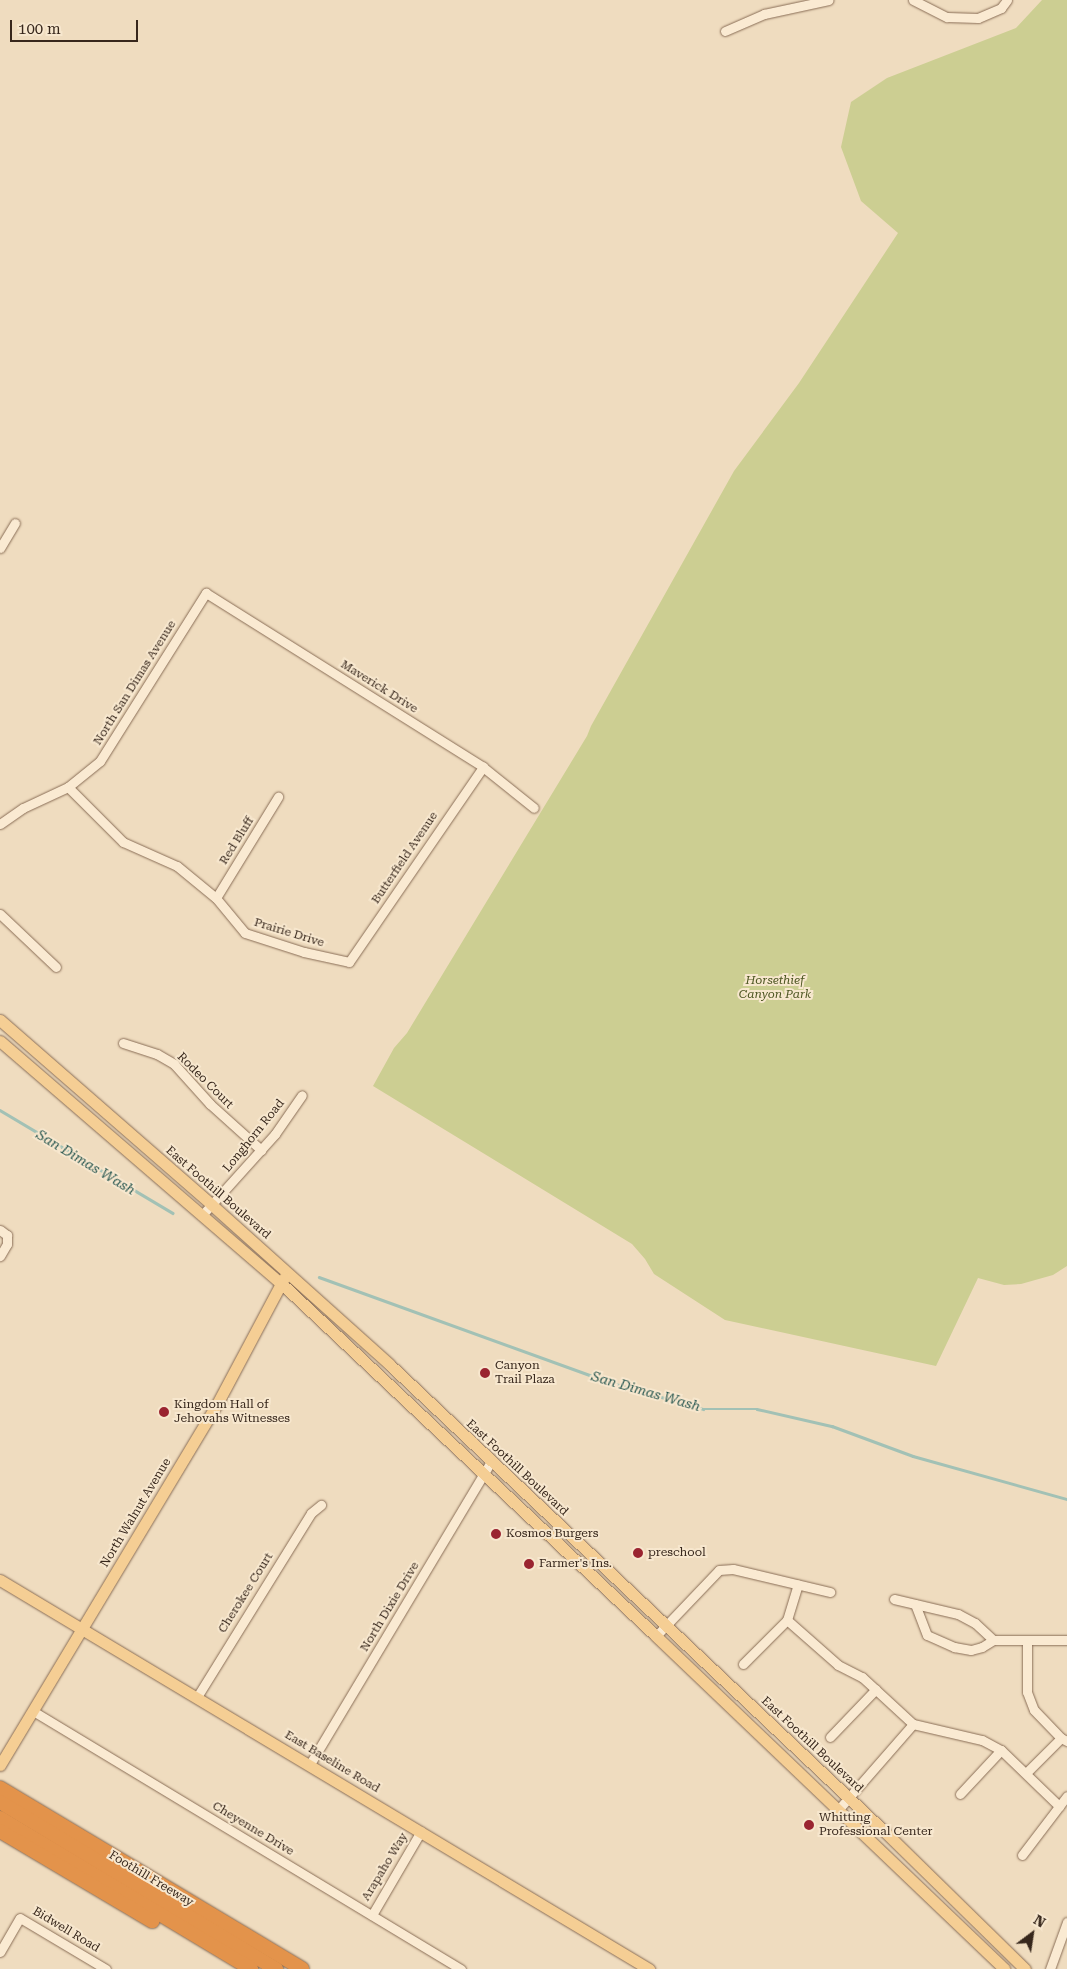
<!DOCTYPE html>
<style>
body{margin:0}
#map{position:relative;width:1067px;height:1969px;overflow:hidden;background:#efdcbf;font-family:"Roboto Serif",serif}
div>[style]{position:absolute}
.green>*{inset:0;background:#ccce92}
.stream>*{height:2.5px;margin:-1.25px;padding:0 1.25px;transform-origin:1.25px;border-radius:1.25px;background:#a2c1b5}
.roads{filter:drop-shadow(0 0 1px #896d56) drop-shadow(0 0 1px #896d56)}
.minor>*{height:9px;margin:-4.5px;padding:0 4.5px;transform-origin:4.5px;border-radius:4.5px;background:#faead2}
.major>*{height:11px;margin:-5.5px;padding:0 5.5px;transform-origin:5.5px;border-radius:5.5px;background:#f5ce94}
.highway>*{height:14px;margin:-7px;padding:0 7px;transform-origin:7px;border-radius:7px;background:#e3934b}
.dots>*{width:14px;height:14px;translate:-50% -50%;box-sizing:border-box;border:2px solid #f7e7ce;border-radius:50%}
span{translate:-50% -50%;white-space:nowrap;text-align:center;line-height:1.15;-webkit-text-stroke:4px #f7e7ce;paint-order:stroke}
.street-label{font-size:12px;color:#37271c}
.park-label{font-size:12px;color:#4c5521;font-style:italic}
.poi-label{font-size:12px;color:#37271c}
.left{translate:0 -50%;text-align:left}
.water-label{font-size:14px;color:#2a5851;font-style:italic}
.north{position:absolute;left:1007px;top:1909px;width:50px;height:50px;-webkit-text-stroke:4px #f7e7ce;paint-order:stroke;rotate:31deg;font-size:14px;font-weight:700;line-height:20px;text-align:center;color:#37271c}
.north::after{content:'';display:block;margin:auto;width:18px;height:22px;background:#37271c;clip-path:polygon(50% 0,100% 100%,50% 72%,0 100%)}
.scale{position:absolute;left:10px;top:20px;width:128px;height:22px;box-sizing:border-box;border:2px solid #37271c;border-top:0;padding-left:6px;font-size:15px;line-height:18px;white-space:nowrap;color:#37271c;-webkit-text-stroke:4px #f7e7ce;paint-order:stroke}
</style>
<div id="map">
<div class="green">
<i style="clip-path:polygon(1042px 0,1067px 0,1067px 1266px,1053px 1275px,1021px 1284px,1004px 1285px,978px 1278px,936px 1366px,725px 1320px,654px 1274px,645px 1259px,632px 1244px,373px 1086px,394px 1048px,407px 1033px,587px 736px,591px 726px,734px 471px,799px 383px,898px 233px,861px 201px,841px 147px,851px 102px,887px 78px,1016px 28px)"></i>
</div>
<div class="stream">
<i style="left:0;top:1110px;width:201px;rotate:30.8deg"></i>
<i style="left:319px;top:1277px;width:308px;rotate:19.9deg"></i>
<i style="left:609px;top:1382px;width:98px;rotate:16deg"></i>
<i style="left:703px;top:1409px;width:54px"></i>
<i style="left:757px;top:1409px;width:77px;rotate:12.8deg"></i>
<i style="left:832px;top:1426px;width:86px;rotate:20.3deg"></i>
<i style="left:913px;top:1456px;width:160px;rotate:15.6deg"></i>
</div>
<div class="roads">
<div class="minor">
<i style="left:913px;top:0;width:38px;rotate:27deg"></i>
<i style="left:947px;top:17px;width:31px;rotate:2deg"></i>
<i style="left:978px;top:18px;width:25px;rotate:-23deg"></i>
<i style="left:1001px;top:8px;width:10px;rotate:-53deg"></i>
<i style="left:725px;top:31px;width:43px;rotate:-23.6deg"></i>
<i style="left:764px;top:14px;width:66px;rotate:-12.2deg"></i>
<i style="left:0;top:548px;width:29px;rotate:-59deg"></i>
<i style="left:68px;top:787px;width:78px;rotate:45deg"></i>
<i style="left:123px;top:842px;width:59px;rotate:24deg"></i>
<i style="left:177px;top:866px;width:50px;rotate:39.4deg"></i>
<i style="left:216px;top:898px;width:45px;rotate:50.4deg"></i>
<i style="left:245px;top:933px;width:62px;rotate:17.9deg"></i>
<i style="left:304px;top:952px;width:46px;rotate:12.5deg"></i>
<i style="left:349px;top:962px;width:237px;rotate:-55.5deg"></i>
<i style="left:0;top:824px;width:28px;rotate:-35deg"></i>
<i style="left:23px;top:808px;width:50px;rotate:-25deg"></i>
<i style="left:68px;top:787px;width:41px;rotate:-39.1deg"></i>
<i style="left:100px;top:761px;width:199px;rotate:-57.8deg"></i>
<i style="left:206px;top:593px;width:327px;rotate:32.1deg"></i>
<i style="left:483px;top:767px;width:65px;rotate:38.8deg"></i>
<i style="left:216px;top:898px;width:119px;rotate:-58.5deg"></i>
<i style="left:0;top:914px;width:77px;rotate:43.4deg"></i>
<i style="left:123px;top:1043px;width:36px;rotate:18deg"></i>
<i style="left:157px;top:1054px;width:20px;rotate:30deg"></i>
<i style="left:174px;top:1064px;width:54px;rotate:48deg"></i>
<i style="left:210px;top:1104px;width:69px;rotate:42deg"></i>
<i style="left:203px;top:1214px;width:108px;rotate:-48deg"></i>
<i style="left:275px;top:1134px;width:47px;rotate:-55.3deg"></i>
<i style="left:0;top:1230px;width:9px;rotate:36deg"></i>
<i style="left:7px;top:1235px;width:9px;rotate:90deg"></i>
<i style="left:7px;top:1244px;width:14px;rotate:120deg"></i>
<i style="left:894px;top:1599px;width:66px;rotate:13.2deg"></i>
<i style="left:958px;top:1614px;width:19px;rotate:28deg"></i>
<i style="left:975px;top:1623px;width:25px;rotate:43deg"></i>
<i style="left:993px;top:1640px;width:74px"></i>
<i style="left:915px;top:1604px;width:33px;rotate:69deg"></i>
<i style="left:927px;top:1635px;width:30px;rotate:24deg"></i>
<i style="left:954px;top:1647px;width:17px;rotate:10deg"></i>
<i style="left:971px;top:1650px;width:11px;rotate:-15deg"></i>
<i style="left:982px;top:1647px;width:13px;rotate:-32deg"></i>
<i style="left:787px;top:1620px;width:68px;rotate:41.4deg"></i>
<i style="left:838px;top:1665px;width:27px;rotate:27deg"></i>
<i style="left:862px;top:1677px;width:69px;rotate:42.7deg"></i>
<i style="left:913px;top:1724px;width:71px;rotate:13.1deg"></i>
<i style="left:982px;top:1740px;width:21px;rotate:28deg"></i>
<i style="left:1001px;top:1750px;width:81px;rotate:44deg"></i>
<i style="left:656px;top:1636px;width:91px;rotate:-46.3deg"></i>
<i style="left:719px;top:1570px;width:14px;rotate:-4deg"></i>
<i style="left:733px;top:1569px;width:100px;rotate:13.3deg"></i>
<i style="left:1027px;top:1641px;width:51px;rotate:90deg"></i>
<i style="left:1027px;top:1692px;width:19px;rotate:69deg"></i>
<i style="left:1034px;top:1710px;width:39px;rotate:46deg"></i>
<i style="left:1061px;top:1738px;width:7px;rotate:27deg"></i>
<i style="left:743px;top:1664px;width:62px;rotate:-45deg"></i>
<i style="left:787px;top:1620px;width:37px;rotate:-73deg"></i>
<i style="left:197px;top:1697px;width:216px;rotate:-58.2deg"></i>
<i style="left:311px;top:1513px;width:13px;rotate:-39deg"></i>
<i style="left:33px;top:1711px;width:500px;rotate:31.1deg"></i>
<i style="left:830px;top:1737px;width:66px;rotate:-46.2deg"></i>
<i style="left:310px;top:1764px;width:352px;rotate:-59.1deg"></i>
<i style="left:1026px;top:1773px;width:49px;rotate:-45deg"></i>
<i style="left:960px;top:1794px;width:60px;rotate:-47deg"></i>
<i style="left:838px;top:1810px;width:114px;rotate:-48.9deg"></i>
<i style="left:1022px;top:1855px;width:74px;rotate:-52.7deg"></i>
<i style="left:372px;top:1915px;width:97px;rotate:-59.7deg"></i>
<i style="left:0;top:1952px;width:39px;rotate:-60deg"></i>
<i style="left:20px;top:1918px;width:100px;rotate:30.7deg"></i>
<i style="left:1050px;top:1969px;width:50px;rotate:-70.1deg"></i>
</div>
<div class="major">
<i style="left:0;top:1020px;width:281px;rotate:41.1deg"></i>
<i style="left:212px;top:1205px;width:238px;rotate:41.9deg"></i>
<i style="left:389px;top:1364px;width:682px;rotate:43.34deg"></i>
<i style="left:885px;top:1832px;width:196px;rotate:44.4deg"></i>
<i style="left:0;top:1041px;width:372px;rotate:40.8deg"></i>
<i style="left:282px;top:1284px;width:514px;rotate:43.26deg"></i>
<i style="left:656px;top:1636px;width:482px;rotate:43.7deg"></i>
<i style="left:0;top:1580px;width:757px;rotate:30.94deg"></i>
<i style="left:0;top:1765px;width:421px;rotate:-59deg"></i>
<i style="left:217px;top:1404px;width:143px;rotate:-62deg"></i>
</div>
<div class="highway">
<i style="left:0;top:1788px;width:352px;rotate:30.9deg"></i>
<i style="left:0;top:1802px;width:323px;rotate:31.2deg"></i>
<i style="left:0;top:1818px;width:293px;rotate:31deg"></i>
<i style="left:0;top:1831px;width:177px;rotate:30.6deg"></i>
</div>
</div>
<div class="dots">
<i style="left:485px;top:1373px;background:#9a2430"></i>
<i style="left:164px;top:1412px;background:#9a2430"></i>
<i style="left:496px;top:1534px;background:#9a2430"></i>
<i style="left:638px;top:1553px;background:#9a2430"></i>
<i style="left:529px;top:1564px;background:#9a2430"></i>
<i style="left:809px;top:1825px;background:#9a2430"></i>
</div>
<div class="street-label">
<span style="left:135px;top:683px;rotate:-58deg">North San Dimas Avenue</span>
<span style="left:379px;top:687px;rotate:32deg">Maverick Drive</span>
<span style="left:237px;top:841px;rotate:-58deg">Red Bluff</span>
<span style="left:405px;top:858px;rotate:-56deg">Butterfield Avenue</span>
<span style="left:289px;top:933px;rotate:17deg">Prairie Drive</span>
<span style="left:205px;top:1081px;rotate:45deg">Rodeo Court</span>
<span style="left:254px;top:1136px;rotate:-51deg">Longhorn Road</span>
<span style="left:218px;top:1193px;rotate:41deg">East Foothill Boulevard</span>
<span style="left:517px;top:1468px;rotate:43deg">East Foothill Boulevard</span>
<span style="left:136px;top:1513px;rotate:-59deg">North Walnut Avenue</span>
<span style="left:246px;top:1593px;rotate:-58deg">Cherokee Court</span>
<span style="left:390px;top:1607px;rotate:-59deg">North Dixie Drive</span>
<span style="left:812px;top:1745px;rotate:43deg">East Foothill Boulevard</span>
<span style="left:332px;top:1762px;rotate:31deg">East Baseline Road</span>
<span style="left:253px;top:1829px;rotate:31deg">Cheyenne Drive</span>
<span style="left:385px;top:1867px;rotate:-59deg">Arapaho Way</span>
<span style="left:151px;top:1879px;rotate:31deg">Foothill Freeway</span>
<span style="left:66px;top:1930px;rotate:31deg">Bidwell Road</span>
</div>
<div class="park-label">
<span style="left:775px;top:988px">Horsethief<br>Canyon Park</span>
</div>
<div class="poi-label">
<span class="left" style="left:495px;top:1373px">Canyon<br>Trail Plaza</span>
<span class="left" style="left:174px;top:1412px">Kingdom Hall of<br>Jehovahs Witnesses</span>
<span class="left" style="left:506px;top:1534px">Kosmos Burgers</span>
<span class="left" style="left:648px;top:1553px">preschool</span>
<span class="left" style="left:539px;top:1564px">Farmer's Ins.</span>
<span class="left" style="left:819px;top:1825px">Whitting<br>Professional Center</span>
</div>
<div class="water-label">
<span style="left:86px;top:1162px;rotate:31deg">San Dimas Wash</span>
<span style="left:646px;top:1391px;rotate:16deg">San Dimas Wash</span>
</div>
<div class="north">N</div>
<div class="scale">100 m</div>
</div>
